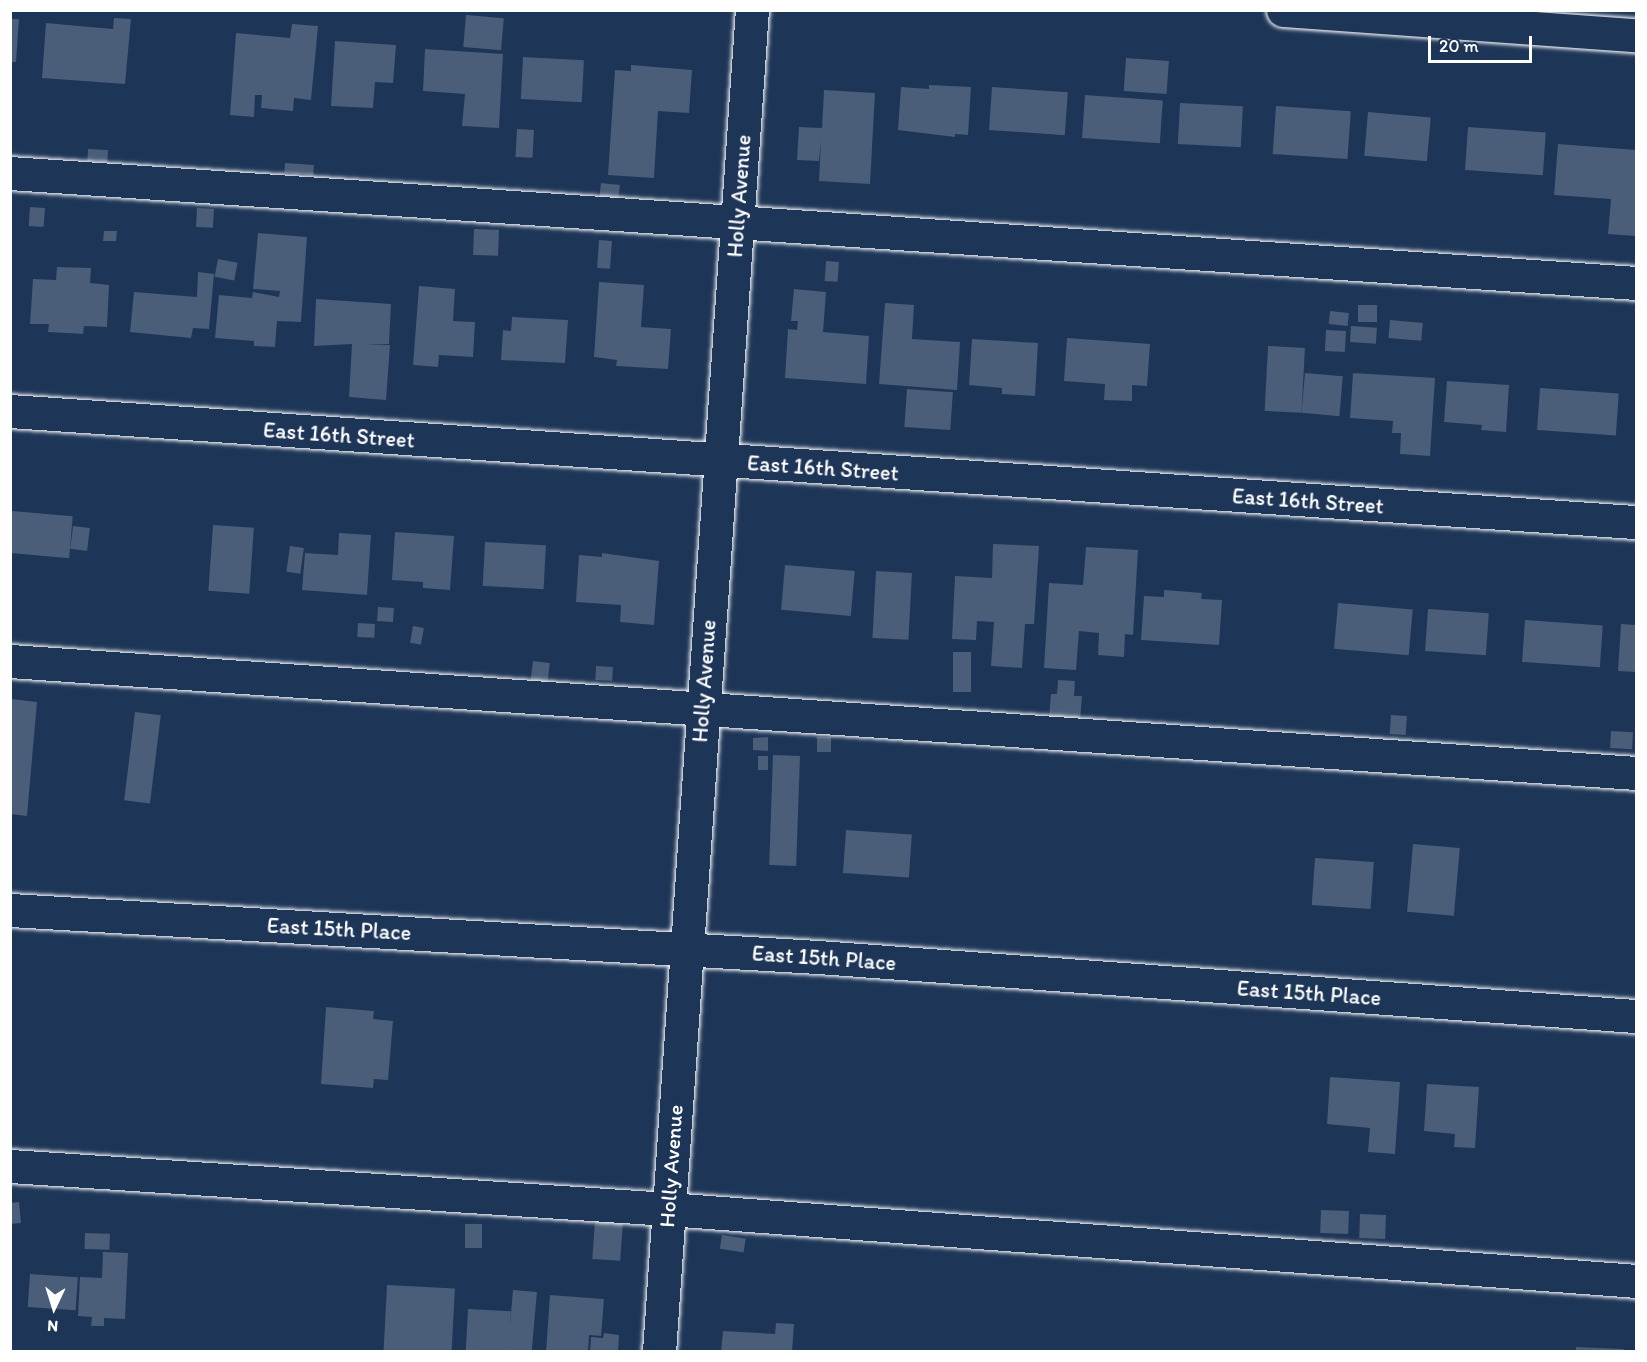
<!DOCTYPE html>
<style>
body{margin:0}
#map{position:relative;width:1647px;height:1362px;overflow:hidden;background:#1d3557;font-family:Itim,sans-serif}
div>[style]{position:absolute}
.building>*{inset:0;background:#4a5d79;transform-origin:0 0}
.roads{filter:drop-shadow(0 0 2px #fff) drop-shadow(0 0 2px #fff)}
.minor>*{height:33px;margin:-16.5px;padding:0 16.5px;transform-origin:16.5px;border-radius:16.5px;background:#1d3557}
span{translate:-50% -50%;white-space:nowrap;text-align:center;line-height:1.15;-webkit-text-stroke:5px #1d3557;paint-order:stroke}
.street-label{font-size:22px;color:#fff}
.frame{position:absolute;inset:0;border:12px solid #fff;pointer-events:none}
.north{position:absolute;left:24px;top:1278px;width:60px;height:60px;-webkit-text-stroke:4px #1d3557;paint-order:stroke;rotate:184deg;font-size:16px;font-weight:700;line-height:24px;text-align:center;color:#fff}
.north::after{content:'';display:block;margin:auto;width:21px;height:27px;background:#fff;clip-path:polygon(50% 0,100% 100%,50% 72%,0 100%)}
.scale{position:absolute;left:1428px;top:36px;width:104px;height:27px;box-sizing:border-box;border:3px solid #fff;border-top:0;padding-left:8px;font-size:18px;line-height:21px;white-space:nowrap;color:#fff;-webkit-text-stroke:4px #1d3557;paint-order:stroke}
</style>
<div id="map">
<div class="building">
<i style="left:466px;top:15px;width:38px;height:32px;rotate:5deg"></i>
<i style="clip-path:polygon(114px 18px,131px 19px,125px 84px,42px 78px,46px 23px,113px 29px)"></i>
<i style="clip-path:polygon(10px 19px,19px 19px,16px 62px,10px 62px)"></i>
<i style="clip-path:polygon(292px 24px,318px 26px,311px 100px,294px 98px,293px 111px,261px 108px,262px 95px,255px 95px,254px 117px,230px 115px,236px 33px,290px 38px)"></i>
<i style="clip-path:polygon(335px 41px,396px 45px,393px 83px,375px 82px,373px 108px,331px 106px)"></i>
<i style="clip-path:polygon(425px 49px,503px 54px,499px 128px,462px 126px,465px 94px,423px 91px)"></i>
<i style="left:523px;top:57px;width:61px;height:42px;rotate:3deg"></i>
<i style="left:1126px;top:58px;width:43px;height:33px;rotate:4deg"></i>
<i style="clip-path:polygon(631px 65px,692px 70px,689px 113px,658px 111px,654px 178px,608px 175px,615px 70px,631px 71px)"></i>
<i style="clip-path:polygon(929px 85px,971px 87px,968px 135px,955px 134px,955px 137px,898px 130px,901px 87px,929px 89px)"></i>
<i style="left:992px;top:87px;width:76px;height:43px;rotate:4deg"></i>
<i style="clip-path:polygon(824px 90px,875px 93px,870px 184px,819px 181px,821px 140px,819px 161px,797px 160px,799px 127px,822px 128px)"></i>
<i style="left:1085px;top:95px;width:78px;height:43px;rotate:4deg"></i>
<i style="left:1180px;top:103px;width:63px;height:41px;rotate:3deg"></i>
<i style="left:1276px;top:106px;width:75px;height:48px;rotate:4deg"></i>
<i style="left:1368px;top:112px;width:63px;height:44px;rotate:5deg"></i>
<i style="left:1468px;top:127px;width:78px;height:43px;rotate:4deg"></i>
<i style="left:517px;top:129px;width:17px;height:28px;rotate:3deg"></i>
<i style="clip-path:polygon(1558px 144px,1636px 150px,1636px 236px,1608px 234px,1611px 199px,1554px 195px)"></i>
<i style="left:88px;top:149px;width:20px;height:12px;rotate:3deg"></i>
<i style="left:285px;top:163px;width:29px;height:10px;rotate:4deg"></i>
<i style="left:601px;top:183px;width:19px;height:14px;rotate:6deg"></i>
<i style="left:30px;top:207px;width:15px;height:19px;rotate:4deg"></i>
<i style="left:197px;top:208px;width:17px;height:19px;rotate:3deg"></i>
<i style="left:474px;top:229px;width:25px;height:26px;rotate:2deg"></i>
<i style="clip-path:polygon(104px 231px,117px 231px,116px 241px,103px 241px)"></i>
<i style="clip-path:polygon(258px 233px,307px 237px,301px 322px,277px 321px,275px 347px,254px 346px,254px 341px,215px 338px,219px 295px,252px 298px,253px 292px,279px 297px,280px 291px,253px 289px)"></i>
<i style="left:599px;top:240px;width:13px;height:28px;rotate:4deg"></i>
<i style="left:218px;top:259px;width:20px;height:18px;rotate:11deg"></i>
<i style="left:826px;top:261px;width:13px;height:20px;rotate:4deg"></i>
<i style="clip-path:polygon(57px 267px,91px 268px,90px 283px,109px 285px,107px 327px,84px 326px,83px 334px,48px 332px,49px 324px,30px 324px,33px 279px,56px 280px)"></i>
<i style="clip-path:polygon(198px 272px,214px 274px,209px 329px,193px 328px,191px 338px,130px 332px,134px 292px,197px 297px)"></i>
<i style="clip-path:polygon(599px 282px,644px 285px,641px 327px,671px 329px,668px 369px,616px 366px,617px 360px,594px 357px)"></i>
<i style="clip-path:polygon(419px 286px,455px 289px,453px 321px,475px 322px,473px 357px,439px 355px,438px 367px,413px 365px)"></i>
<i style="clip-path:polygon(794px 289px,826px 292px,823px 332px,869px 336px,866px 384px,785px 378px,788px 329px,797px 330px,798px 321px,791px 321px)"></i>
<i style="clip-path:polygon(316px 299px,391px 304px,389px 344px,366px 344px,390px 345px,386px 400px,349px 397px,352px 344px,314px 346px)"></i>
<i style="clip-path:polygon(885px 303px,914px 305px,912px 339px,960px 342px,957px 390px,879px 384px)"></i>
<i style="left:1358px;top:305px;width:19px;height:17px"></i>
<i style="left:1330px;top:311px;width:19px;height:13px;rotate:6deg"></i>
<i style="clip-path:polygon(512px 317px,568px 320px,565px 363px,501px 360px,503px 330px,511px 331px)"></i>
<i style="left:1390px;top:320px;width:33px;height:18px;rotate:5deg"></i>
<i style="left:1351px;top:326px;width:26px;height:16px;rotate:4deg"></i>
<i style="left:1326px;top:330px;width:20px;height:21px;rotate:3deg"></i>
<i style="clip-path:polygon(1067px 338px,1150px 344px,1147px 386px,1132px 385px,1132px 401px,1104px 400px,1105px 384px,1064px 381px)"></i>
<i style="clip-path:polygon(972px 339px,1038px 343px,1035px 396px,1002px 394px,1002px 388px,969px 385px)"></i>
<i style="left:1268px;top:346px;width:37px;height:65px;rotate:3deg"></i>
<i style="left:1305px;top:373px;width:38px;height:40px;rotate:5deg"></i>
<i style="clip-path:polygon(1353px 373px,1435px 378px,1430px 456px,1400px 454px,1401px 433px,1392px 433px,1393px 421px,1350px 418px)"></i>
<i style="clip-path:polygon(1447px 381px,1509px 385px,1506px 432px,1481px 430px,1482px 425px,1444px 422px)"></i>
<i style="left:1540px;top:388px;width:79px;height:42px;rotate:4deg"></i>
<i style="left:907px;top:389px;width:46px;height:38px;rotate:4deg"></i>
<i style="left:12px;top:511px;width:61px;height:42px;rotate:5deg"></i>
<i style="left:213px;top:525px;width:41px;height:66px;rotate:4deg"></i>
<i style="left:73px;top:526px;width:17px;height:23px;rotate:7deg"></i>
<i style="clip-path:polygon(395px 532px,454px 536px,450px 590px,423px 588px,423px 582px,392px 580px)"></i>
<i style="clip-path:polygon(339px 533px,371px 535px,367px 595px,302px 590px,305px 553px,338px 555px)"></i>
<i style="left:485px;top:542px;width:61px;height:44px;rotate:3deg"></i>
<i style="clip-path:polygon(993px 544px,1039px 546px,1034px 624px,1025px 624px,1022px 668px,991px 666px,994px 622px,977px 621px,976px 640px,952px 639px,955px 576px,992px 578px)"></i>
<i style="left:290px;top:546px;width:14px;height:26px;rotate:8deg"></i>
<i style="clip-path:polygon(1086px 547px,1138px 550px,1133px 635px,1125px 634px,1124px 657px,1098px 655px,1099px 633px,1079px 631px,1076px 670px,1044px 668px,1049px 583px,1083px 585px)"></i>
<i style="clip-path:polygon(602px 553px,659px 561px,654px 625px,620px 622px,621px 605px,576px 602px,579px 555px,602px 557px)"></i>
<i style="left:785px;top:565px;width:70px;height:45px;rotate:5deg"></i>
<i style="left:876px;top:571px;width:36px;height:67px;rotate:3deg"></i>
<i style="clip-path:polygon(1164px 590px,1202px 593px,1201px 599px,1222px 600px,1219px 645px,1141px 640px,1144px 596px,1164px 597px)"></i>
<i style="left:1338px;top:603px;width:75px;height:46px;rotate:5deg"></i>
<i style="left:378px;top:607px;width:16px;height:14px;rotate:4deg"></i>
<i style="left:1428px;top:609px;width:61px;height:42px;rotate:4deg"></i>
<i style="left:1525px;top:620px;width:78px;height:42px;rotate:4deg"></i>
<i style="left:358px;top:623px;width:17px;height:14px;rotate:3deg"></i>
<i style="clip-path:polygon(1621px 624px,1636px 625px,1636px 672px,1618px 671px)"></i>
<i style="left:413px;top:626px;width:11px;height:17px;rotate:10deg"></i>
<i style="left:953px;top:652px;width:18px;height:40px"></i>
<i style="left:533px;top:661px;width:17px;height:22px;rotate:7deg"></i>
<i style="left:596px;top:666px;width:17px;height:14px;rotate:3deg"></i>
<i style="clip-path:polygon(1058px 680px,1075px 681px,1074px 696px,1082px 696px,1080px 721px,1049px 718px,1051px 694px,1057px 694px)"></i>
<i style="clip-path:polygon(11px 699px,37px 702px,27px 816px,10px 814px)"></i>
<i style="left:135px;top:712px;width:26px;height:89px;rotate:7deg"></i>
<i style="left:1391px;top:715px;width:16px;height:19px;rotate:4deg"></i>
<i style="left:1611px;top:731px;width:22px;height:17px;rotate:3deg"></i>
<i style="clip-path:polygon(768px 737px,768px 751px,753px 750px,753px 738px)"></i>
<i style="left:817px;top:737px;width:14px;height:15px"></i>
<i style="left:773px;top:755px;width:27px;height:110px;rotate:2deg"></i>
<i style="left:758px;top:756px;width:10px;height:14px"></i>
<i style="left:846px;top:830px;width:66px;height:43px;rotate:4deg"></i>
<i style="left:1413px;top:844px;width:47px;height:68px;rotate:5deg"></i>
<i style="left:1315px;top:858px;width:59px;height:47px;rotate:4deg"></i>
<i style="clip-path:polygon(326px 1007px,374px 1011px,373px 1019px,393px 1021px,388px 1080px,374px 1079px,373px 1088px,321px 1084px)"></i>
<i style="clip-path:polygon(1330px 1077px,1400px 1082px,1395px 1154px,1368px 1152px,1370px 1128px,1327px 1124px)"></i>
<i style="clip-path:polygon(1427px 1084px,1479px 1087px,1475px 1148px,1454px 1147px,1455px 1134px,1424px 1131px)"></i>
<i style="clip-path:polygon(19px 1202px,21px 1223px,10px 1224px,10px 1203px)"></i>
<i style="left:1321px;top:1210px;width:28px;height:23px;rotate:2deg"></i>
<i style="left:1360px;top:1214px;width:26px;height:24px;rotate:2deg"></i>
<i style="left:595px;top:1220px;width:28px;height:39px;rotate:4deg"></i>
<i style="left:465px;top:1224px;width:17px;height:24px"></i>
<i style="left:85px;top:1233px;width:25px;height:16px;rotate:2deg"></i>
<i style="left:722px;top:1235px;width:24px;height:14px;rotate:9deg"></i>
<i style="clip-path:polygon(103px 1252px,128px 1253px,125px 1319px,104px 1318px,104px 1326px,91px 1326px,92px 1317px,78px 1316px,80px 1277px,102px 1278px)"></i>
<i style="left:30px;top:1274px;width:48px;height:33px;rotate:4deg"></i>
<i style="left:387px;top:1285px;width:68px;height:67px;rotate:3deg"></i>
<i style="left:513px;top:1290px;width:24px;height:62px;rotate:5deg"></i>
<i style="clip-path:polygon(550px 1295px,604px 1299px,601px 1336px,589px 1335px,588px 1352px,546px 1352px)"></i>
<i style="left:468px;top:1309px;width:43px;height:43px;rotate:3deg"></i>
<i style="clip-path:polygon(776px 1323px,794px 1324px,792px 1352px,721px 1352px,723px 1331px,775px 1334px)"></i>
<i style="clip-path:polygon(604px 1333px,619px 1335px,618px 1352px,590px 1352px,591px 1337px,603px 1338px)"></i>
<i style="clip-path:polygon(1576px 1347px,1624px 1349px,1623px 1352px,1576px 1352px)"></i>
</div>
<div class="roads">
<div class="minor">
<i style="left:1283px;top:10px;width:354px;rotate:4.1deg"></i>
<i style="left:10px;top:173px;width:1630px;rotate:3.87deg"></i>
<i style="left:10px;top:411px;width:1630px;rotate:3.91deg"></i>
<i style="left:10px;top:661px;width:1630px;rotate:3.94deg"></i>
<i style="left:10px;top:910px;width:809px;rotate:3.33deg"></i>
<i style="left:818px;top:957px;width:820px;rotate:4.13deg"></i>
<i style="left:10px;top:1166px;width:659px;rotate:3.74deg"></i>
<i style="left:668px;top:1209px;width:971px;rotate:4.25deg"></i>
<i style="left:659px;top:1352px;width:1345px;rotate:-86.04deg"></i>
</div>
</div>
<div class="street-label">
<span style="left:739px;top:196px;rotate:-86deg">Holly Avenue</span>
<span style="left:339px;top:435px;rotate:4deg">East 16th Street</span>
<span style="left:823px;top:468px;rotate:4deg">East 16th Street</span>
<span style="left:1308px;top:501px;rotate:4deg">East 16th Street</span>
<span style="left:704px;top:681px;rotate:-86deg">Holly Avenue</span>
<span style="left:339px;top:929px;rotate:3deg">East 15th Place</span>
<span style="left:824px;top:958px;rotate:4deg">East 15th Place</span>
<span style="left:1309px;top:993px;rotate:4deg">East 15th Place</span>
<span style="left:671px;top:1166px;rotate:-86deg">Holly Avenue</span>
</div>
<div class="frame"></div>
<div class="north">N</div>
<div class="scale">20 m</div>
</div>
